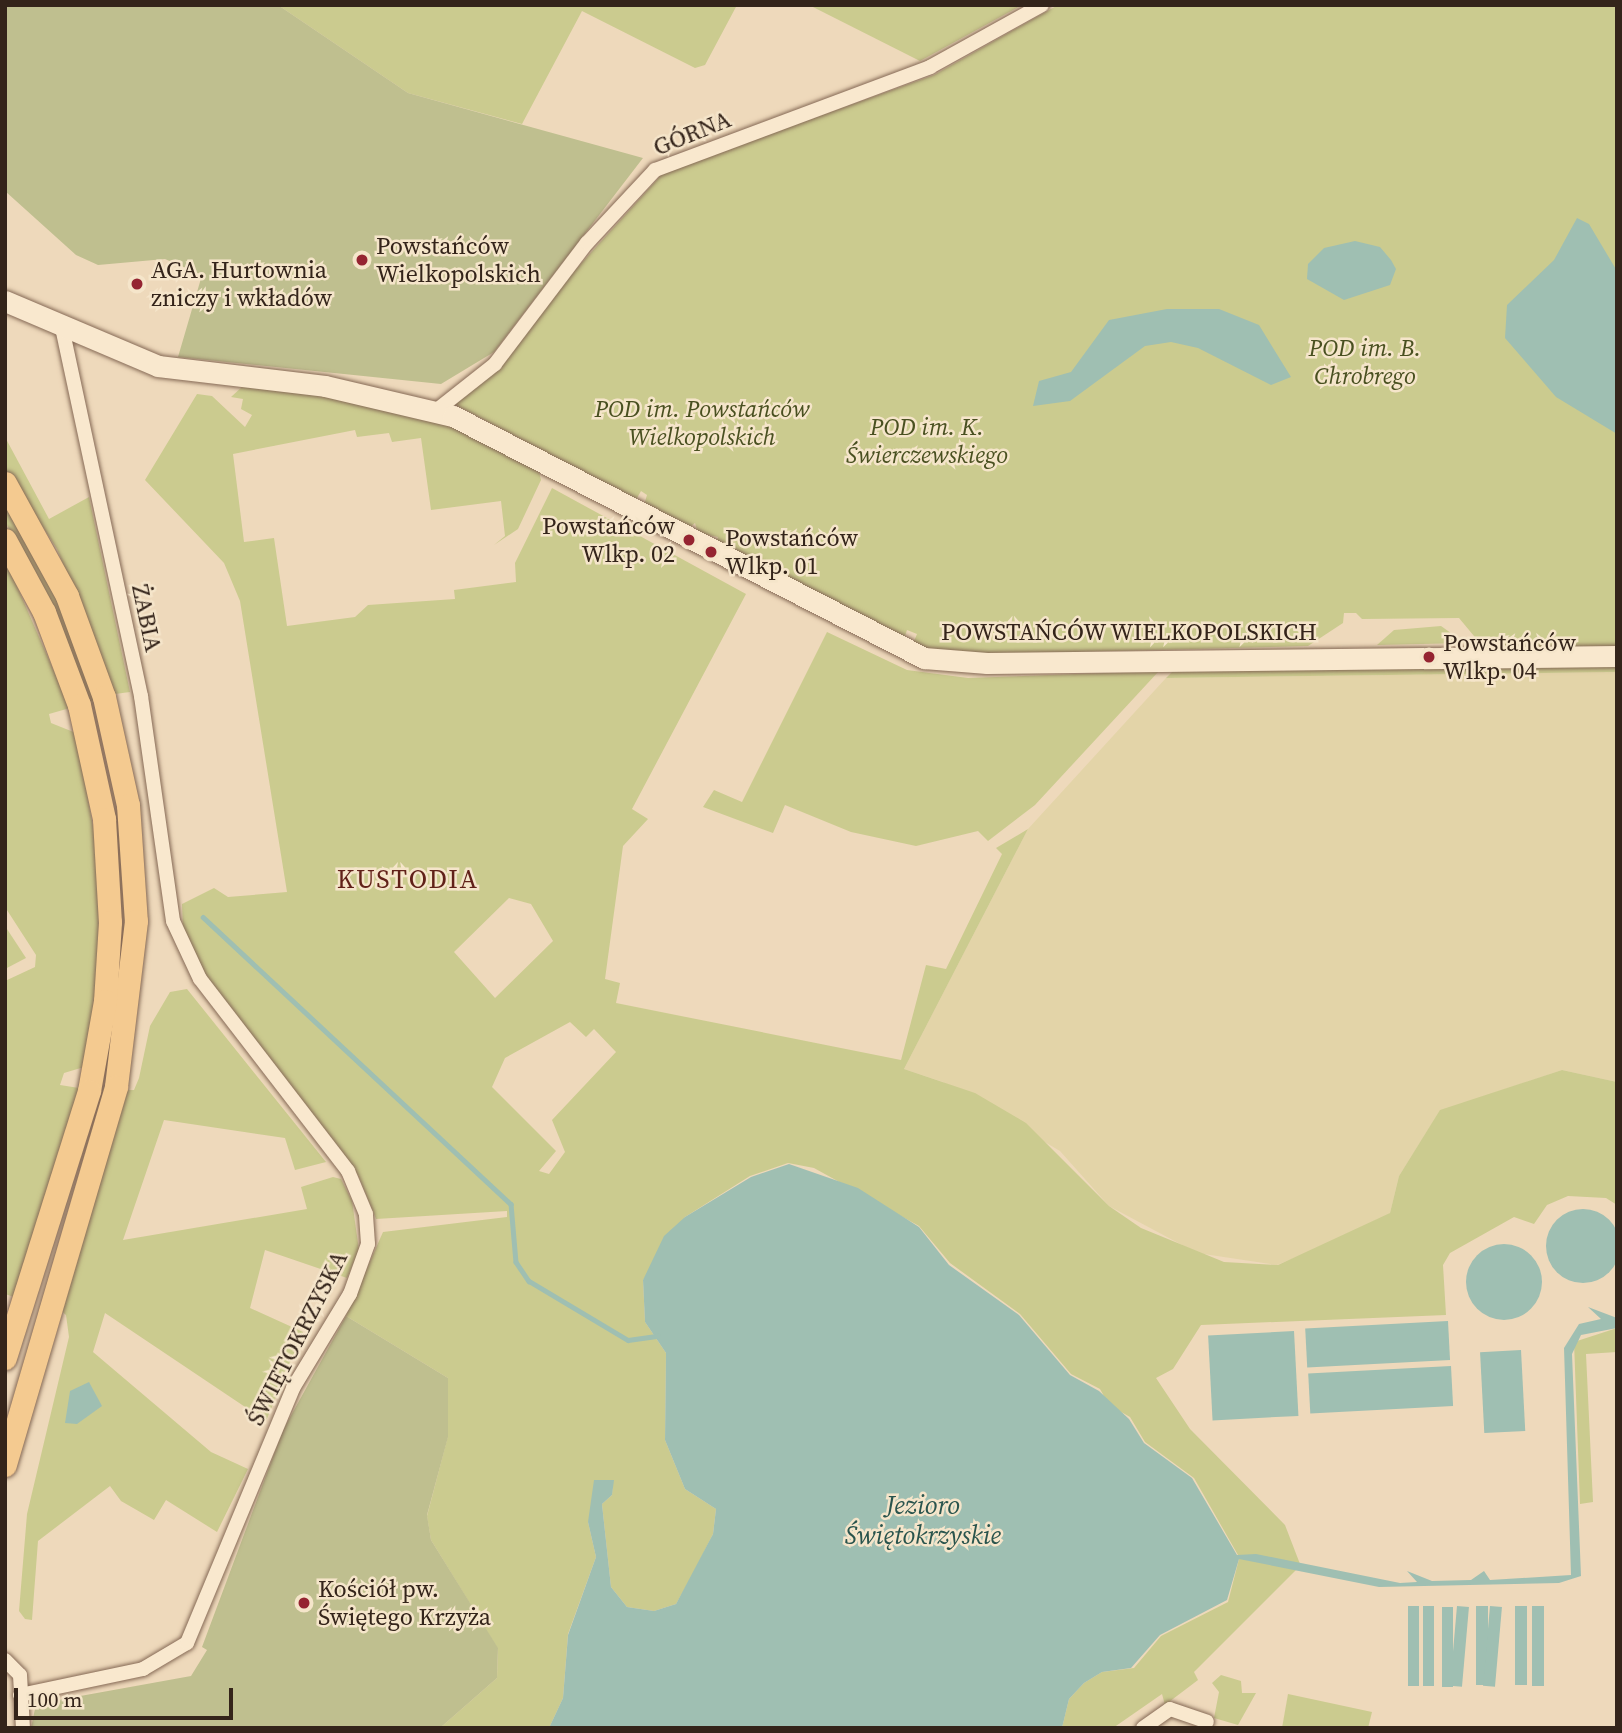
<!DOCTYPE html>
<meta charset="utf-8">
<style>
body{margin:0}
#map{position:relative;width:1622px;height:1733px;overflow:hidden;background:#eed9bb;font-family:"Source Serif 4",serif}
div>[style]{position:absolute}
.farmland>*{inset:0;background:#e3d4a8}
.green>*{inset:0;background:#cbcb8f}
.cemetery>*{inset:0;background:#bfbf8f}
.water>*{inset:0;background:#9fbfb2;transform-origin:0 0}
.round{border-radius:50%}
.stream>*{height:4.5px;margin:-2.25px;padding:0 2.25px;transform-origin:2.25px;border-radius:2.25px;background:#9fbfb2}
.roads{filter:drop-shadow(0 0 2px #856955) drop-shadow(0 0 2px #856955)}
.street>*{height:14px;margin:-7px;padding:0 7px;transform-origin:7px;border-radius:7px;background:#f9e8ce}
.secondary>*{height:21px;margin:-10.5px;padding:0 10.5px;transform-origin:10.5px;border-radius:10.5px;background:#f9e8ce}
.primary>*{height:23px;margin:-11.5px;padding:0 11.5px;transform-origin:11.5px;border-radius:11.5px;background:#f4ca90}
.dots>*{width:19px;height:19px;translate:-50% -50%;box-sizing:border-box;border:4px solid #f5e5ca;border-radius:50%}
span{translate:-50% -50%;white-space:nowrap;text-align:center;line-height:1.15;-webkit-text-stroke:5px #f5e5ca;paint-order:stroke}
.street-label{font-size:24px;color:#34241a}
.poi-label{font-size:24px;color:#34241a}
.left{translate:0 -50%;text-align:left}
.right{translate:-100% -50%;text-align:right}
.park-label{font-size:24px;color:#495020;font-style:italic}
.neighbourhood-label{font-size:26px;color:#612119;letter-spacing:2px}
.water-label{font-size:26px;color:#29544d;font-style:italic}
.frame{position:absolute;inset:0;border:7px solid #34241a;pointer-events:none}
.scale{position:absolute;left:14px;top:1688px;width:219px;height:32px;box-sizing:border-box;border:4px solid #34241a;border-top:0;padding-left:9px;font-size:21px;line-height:24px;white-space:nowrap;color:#34241a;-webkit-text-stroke:5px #f5e5ca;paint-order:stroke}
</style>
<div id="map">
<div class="farmland">
<i style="clip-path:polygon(1617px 672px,1617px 1082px,1562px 1070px,1440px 1111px,1399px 1176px,1390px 1213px,1378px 1223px,1277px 1265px,1197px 1253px,1109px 1206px,1060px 1151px,943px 1082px,904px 1069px,1028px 829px,1166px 678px)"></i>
</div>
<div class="green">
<i style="clip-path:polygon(278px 5px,737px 5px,705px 65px,695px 68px,582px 11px,522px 124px,408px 93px)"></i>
<i style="clip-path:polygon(809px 5px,1022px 5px,920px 61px)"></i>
<i style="clip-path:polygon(1058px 5px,1617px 5px,1617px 646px,1484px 648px,1459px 618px,1362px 619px,1356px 613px,1344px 613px,1343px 623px,1308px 646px,957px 655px,912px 646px,917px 634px,907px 630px,903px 642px,716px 543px,718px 537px,698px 533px,695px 523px,689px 528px,644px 505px,647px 495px,641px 491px,636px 500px,454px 404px,664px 172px,934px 75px)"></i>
<i style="clip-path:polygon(evenodd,243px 386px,388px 405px,444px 421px,539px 472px,541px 480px,518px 529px,494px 545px,505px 536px,501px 501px,431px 510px,421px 438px,392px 442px,389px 433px,357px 437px,355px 430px,233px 454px,244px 542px,274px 538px,287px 626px,355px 617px,368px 605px,455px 599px,454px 590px,516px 582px,515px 563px,552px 488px,746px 594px,632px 809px,648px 819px,623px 846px,605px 979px,620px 983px,616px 1003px,901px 1060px,926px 965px,946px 969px,1002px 854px,996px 848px,1028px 829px,904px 1069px,975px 1093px,1026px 1123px,1109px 1206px,1141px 1228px,1224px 1262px,1278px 1265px,1390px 1213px,1399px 1176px,1440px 1110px,1562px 1070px,1617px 1082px,1617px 1205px,1606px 1198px,1568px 1196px,1547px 1205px,1534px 1224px,1514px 1217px,1450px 1253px,1443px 1265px,1446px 1315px,1201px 1325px,1173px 1369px,1156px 1378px,1190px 1429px,1285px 1525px,1300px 1564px,1238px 1555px,1194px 1478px,1145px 1442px,1130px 1417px,1109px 1405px,1100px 1389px,1071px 1374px,1020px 1314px,950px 1263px,919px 1226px,814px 1168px,788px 1163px,750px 1176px,685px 1217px,643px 1280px,645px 1322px,666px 1353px,665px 1440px,685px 1489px,716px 1509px,713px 1534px,694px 1572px,676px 1604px,654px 1611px,627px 1607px,611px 1587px,602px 1504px,612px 1495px,613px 1480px,588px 1522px,596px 1557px,568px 1634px,563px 1698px,549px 1728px,440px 1728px,497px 1678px,498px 1649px,431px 1540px,427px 1516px,448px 1436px,448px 1378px,346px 1316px,383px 1232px,507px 1217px,507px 1211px,376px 1219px,358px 1175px,202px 970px,183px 930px,182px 904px,214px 888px,228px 897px,287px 892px,240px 601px,224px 563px,145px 480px,197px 394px,212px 396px,245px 427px,252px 415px,241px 409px,243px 399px,231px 397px,243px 386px,509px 898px,531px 904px,553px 941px,495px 998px,454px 952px,509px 898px,243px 386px,570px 1022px,586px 1037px,594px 1029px,616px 1052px,552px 1120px,565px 1152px,549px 1174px,539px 1171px,556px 1151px,492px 1087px,505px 1058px,570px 1022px)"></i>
<i style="clip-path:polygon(5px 437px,49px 519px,89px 497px,130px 692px,115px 694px,57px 549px,5px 468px)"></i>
<i style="clip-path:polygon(5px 500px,61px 604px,96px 700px,88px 702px,33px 568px,5px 522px)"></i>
<i style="clip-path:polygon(5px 559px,70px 708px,49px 714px,51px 723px,76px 733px,97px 849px,100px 960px,84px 1067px,64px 1073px,60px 1085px,79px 1088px,14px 1297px,5px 1294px,5px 981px,35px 967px,36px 955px,5px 907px)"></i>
<i style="clip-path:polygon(1441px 626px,1465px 643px,1377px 645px,1394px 630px)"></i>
<i style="clip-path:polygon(827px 632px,907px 670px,968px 678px,1159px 671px,1035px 805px,988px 841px,978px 831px,916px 846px,851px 832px,785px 805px,773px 833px,703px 807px,714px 790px,742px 802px)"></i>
<i style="clip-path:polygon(1617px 664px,1617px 672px,1166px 678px,1177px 667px)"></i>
<i style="clip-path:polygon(5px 926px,26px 958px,5px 969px)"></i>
<i style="clip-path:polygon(187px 989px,326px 1162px,295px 1170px,285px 1138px,164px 1120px,123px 1240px,307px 1209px,301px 1187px,333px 1177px,341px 1179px,352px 1201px,359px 1250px,347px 1278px,265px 1250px,250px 1308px,303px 1332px,266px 1421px,105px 1313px,93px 1352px,211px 1452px,248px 1469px,217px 1532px,166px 1500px,154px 1520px,121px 1501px,110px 1486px,38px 1541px,32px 1620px,25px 1619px,19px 1611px,27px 1514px,69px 1337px,66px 1315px,59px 1309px,127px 1090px,134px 1090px,139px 1078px,150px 1026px,170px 992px)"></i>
<i style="clip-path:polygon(1617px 1328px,1617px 1352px,1586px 1354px,1593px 1502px,1580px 1504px,1574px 1342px)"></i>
<i style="clip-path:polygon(1256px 1558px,1299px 1567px,1194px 1672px,1198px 1680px,1165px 1705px,1162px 1694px,1113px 1728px,1062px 1728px,1069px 1699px,1084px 1683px,1102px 1672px,1134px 1668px,1161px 1636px,1228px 1602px,1239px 1559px)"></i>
<i style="clip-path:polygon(1221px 1675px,1241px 1681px,1242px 1693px,1256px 1693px,1238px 1725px,1214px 1718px,1219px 1692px,1212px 1683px)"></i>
<i style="clip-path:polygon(1288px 1694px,1372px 1712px,1368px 1728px,1282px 1728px)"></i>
</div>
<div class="cemetery">
<i style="clip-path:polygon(5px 5px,278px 5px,408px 93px,643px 158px,494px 352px,441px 384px,178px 357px,202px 275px,165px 259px,98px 265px,76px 255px,5px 191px)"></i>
<i style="clip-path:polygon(346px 1316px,448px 1378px,448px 1437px,427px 1515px,431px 1540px,498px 1648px,497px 1678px,440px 1728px,31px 1728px,36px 1704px,191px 1676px,207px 1650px,202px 1647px,283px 1430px)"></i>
</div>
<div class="water">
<i style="clip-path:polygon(1577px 218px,1589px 224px,1617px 271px,1617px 434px,1556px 397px,1505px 338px,1507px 305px,1554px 260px)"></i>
<i style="clip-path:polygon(1355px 241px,1380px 247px,1391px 260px,1396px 269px,1390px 285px,1344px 300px,1307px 279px,1308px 264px,1324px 248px)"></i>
<i style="clip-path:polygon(1167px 309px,1219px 309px,1259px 325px,1291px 377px,1271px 385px,1198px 348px,1171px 342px,1145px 346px,1070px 401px,1033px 406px,1039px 381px,1071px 372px,1109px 320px)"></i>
<i style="clip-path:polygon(789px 1164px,858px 1188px,919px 1227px,949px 1265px,1019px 1315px,1070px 1375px,1099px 1391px,1129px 1419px,1144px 1443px,1192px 1478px,1237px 1555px,1256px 1554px,1400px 1583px,1417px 1582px,1407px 1571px,1432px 1581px,1471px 1580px,1484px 1571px,1490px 1580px,1571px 1575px,1564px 1348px,1579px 1324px,1601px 1319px,1588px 1307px,1617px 1318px,1617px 1328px,1581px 1335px,1572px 1354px,1581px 1576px,1559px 1583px,1379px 1587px,1239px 1559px,1227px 1600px,1160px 1635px,1131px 1668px,1102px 1672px,1084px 1683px,1069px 1699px,1062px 1728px,549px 1728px,563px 1698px,568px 1635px,596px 1557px,588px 1522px,594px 1480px,614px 1480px,612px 1495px,602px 1504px,611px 1587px,627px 1607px,654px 1611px,676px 1604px,713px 1534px,716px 1509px,685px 1489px,665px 1440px,666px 1353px,645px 1322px,643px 1280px,664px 1236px,685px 1217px,751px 1177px)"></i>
<i class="round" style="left:1546px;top:1209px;width:74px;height:74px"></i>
<i class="round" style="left:1466px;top:1244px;width:76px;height:76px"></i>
<i style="left:1448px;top:1321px;width:39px;height:143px;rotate:87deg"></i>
<i style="left:1294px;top:1331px;width:85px;height:86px;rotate:87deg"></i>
<i style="left:1521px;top:1350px;width:81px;height:41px;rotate:87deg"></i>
<i style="left:1451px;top:1366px;width:40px;height:143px;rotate:87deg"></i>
<i style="clip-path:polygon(89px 1382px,102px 1406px,77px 1424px,65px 1423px,70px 1391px)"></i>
<i style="left:1408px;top:1606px;width:11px;height:80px"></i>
<i style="left:1423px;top:1606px;width:11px;height:80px"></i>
<i style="left:1457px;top:1606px;width:12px;height:80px;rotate:5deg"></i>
<i style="left:1476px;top:1606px;width:12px;height:79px"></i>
<i style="left:1490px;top:1606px;width:12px;height:80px;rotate:5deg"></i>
<i style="left:1515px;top:1606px;width:12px;height:79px"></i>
<i style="left:1532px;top:1606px;width:12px;height:80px"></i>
<i style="left:1442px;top:1607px;width:11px;height:80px"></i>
</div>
<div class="stream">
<i style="left:203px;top:917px;width:421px;rotate:43deg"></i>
<i style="left:511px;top:1204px;width:58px;rotate:85.1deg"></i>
<i style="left:516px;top:1262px;width:23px;rotate:56deg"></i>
<i style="left:529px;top:1281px;width:115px;rotate:30.8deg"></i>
<i style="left:628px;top:1340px;width:30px;rotate:-8deg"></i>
</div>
<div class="roads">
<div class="street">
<i style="left:437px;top:410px;width:74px;rotate:-38.4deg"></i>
<i style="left:495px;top:364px;width:152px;rotate:-52.8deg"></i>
<i style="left:587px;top:243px;width:100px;rotate:-47deg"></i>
<i style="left:655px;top:170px;width:294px;rotate:-20.5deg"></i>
<i style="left:930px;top:67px;width:128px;rotate:-29deg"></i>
<i style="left:5px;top:1660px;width:21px;rotate:45deg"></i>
<i style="left:20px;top:1675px;width:53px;rotate:86.8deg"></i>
<i style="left:20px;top:1695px;width:126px;rotate:-11.9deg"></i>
<i style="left:143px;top:1669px;width:51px;rotate:-30.6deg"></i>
<i style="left:187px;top:1643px;width:276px;rotate:-67.4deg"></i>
<i style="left:293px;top:1388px;width:110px;rotate:-58.8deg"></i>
<i style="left:350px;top:1294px;width:53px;rotate:-70.2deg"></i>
<i style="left:368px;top:1244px;width:30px;rotate:-94deg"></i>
<i style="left:366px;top:1214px;width:47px;rotate:-112.7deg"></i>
<i style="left:348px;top:1171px;width:242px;rotate:-127.6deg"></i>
<i style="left:200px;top:979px;width:64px;rotate:-115deg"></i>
<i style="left:173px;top:921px;width:227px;rotate:-98.1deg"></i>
<i style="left:141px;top:696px;width:377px;rotate:-102.1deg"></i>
<i style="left:1143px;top:1728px;width:33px;rotate:-35deg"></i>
<i style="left:1170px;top:1709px;width:39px;rotate:19deg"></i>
</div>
<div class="secondary">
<i style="left:5px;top:301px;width:166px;rotate:23deg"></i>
<i style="left:158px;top:366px;width:168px;rotate:6.8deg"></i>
<i style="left:325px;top:386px;width:131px;rotate:13.2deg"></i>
<i style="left:453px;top:416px;width:530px;rotate:27.19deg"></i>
<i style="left:924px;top:658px;width:63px;rotate:4.5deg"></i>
<i style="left:987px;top:663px;width:630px;rotate:-0.64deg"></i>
</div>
<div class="primary">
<i style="left:5px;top:483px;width:129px;rotate:61.2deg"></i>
<i style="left:67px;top:596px;width:108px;rotate:69.9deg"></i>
<i style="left:104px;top:697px;width:111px;rotate:77.5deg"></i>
<i style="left:128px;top:805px;width:116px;rotate:86.1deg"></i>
<i style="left:136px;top:921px;width:167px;rotate:96.9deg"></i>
<i style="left:116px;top:1087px;width:394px;rotate:106.4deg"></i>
<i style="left:5px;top:540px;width:82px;rotate:61.6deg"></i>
<i style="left:44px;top:612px;width:99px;rotate:69.4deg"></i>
<i style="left:79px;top:705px;width:117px;rotate:77.6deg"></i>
<i style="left:104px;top:819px;width:103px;rotate:86.7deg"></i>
<i style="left:110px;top:922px;width:79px;rotate:93.6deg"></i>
<i style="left:105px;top:1001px;width:91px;rotate:100.1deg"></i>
<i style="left:89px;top:1091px;width:280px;rotate:107.5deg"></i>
</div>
</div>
<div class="dots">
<i style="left:362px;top:260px;background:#952431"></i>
<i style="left:137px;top:284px;background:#952431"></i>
<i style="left:689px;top:540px;background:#952431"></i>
<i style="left:711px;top:552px;background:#952431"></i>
<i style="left:1429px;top:657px;background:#952431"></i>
<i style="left:304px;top:1603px;background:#952431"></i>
</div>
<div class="street-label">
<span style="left:692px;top:133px;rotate:-22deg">GÓRNA</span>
<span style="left:147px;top:618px;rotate:78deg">ŻABIA</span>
<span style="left:1129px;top:632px">POWSTAŃCÓW WIELKOPOLSKICH</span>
<span style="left:297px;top:1338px;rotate:-63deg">ŚWIĘTOKRZYSKA</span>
</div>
<div class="poi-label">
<span class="left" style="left:376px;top:260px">Powstańców<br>Wielkopolskich</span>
<span class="left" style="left:151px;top:284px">AGA. Hurtownia<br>zniczy i wkładów</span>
<span class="right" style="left:675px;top:540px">Powstańców<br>Wlkp. 02</span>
<span class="left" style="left:725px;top:552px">Powstańców<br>Wlkp. 01</span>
<span class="left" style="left:1443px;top:657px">Powstańców<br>Wlkp. 04</span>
<span class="left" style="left:318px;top:1603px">Kościół pw.<br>Świętego Krzyża</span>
</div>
<div class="park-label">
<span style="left:1365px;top:362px">POD im. B.<br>Chrobrego</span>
<span style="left:702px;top:423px">POD im. Powstańców<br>Wielkopolskich</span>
<span style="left:927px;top:441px">POD im. K.<br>Świerczewskiego</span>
</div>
<div class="neighbourhood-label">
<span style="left:408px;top:880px">KUSTODIA</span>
</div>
<div class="water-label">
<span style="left:923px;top:1521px">Jezioro<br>Świętokrzyskie</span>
</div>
<div class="frame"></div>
<div class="scale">100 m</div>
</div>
